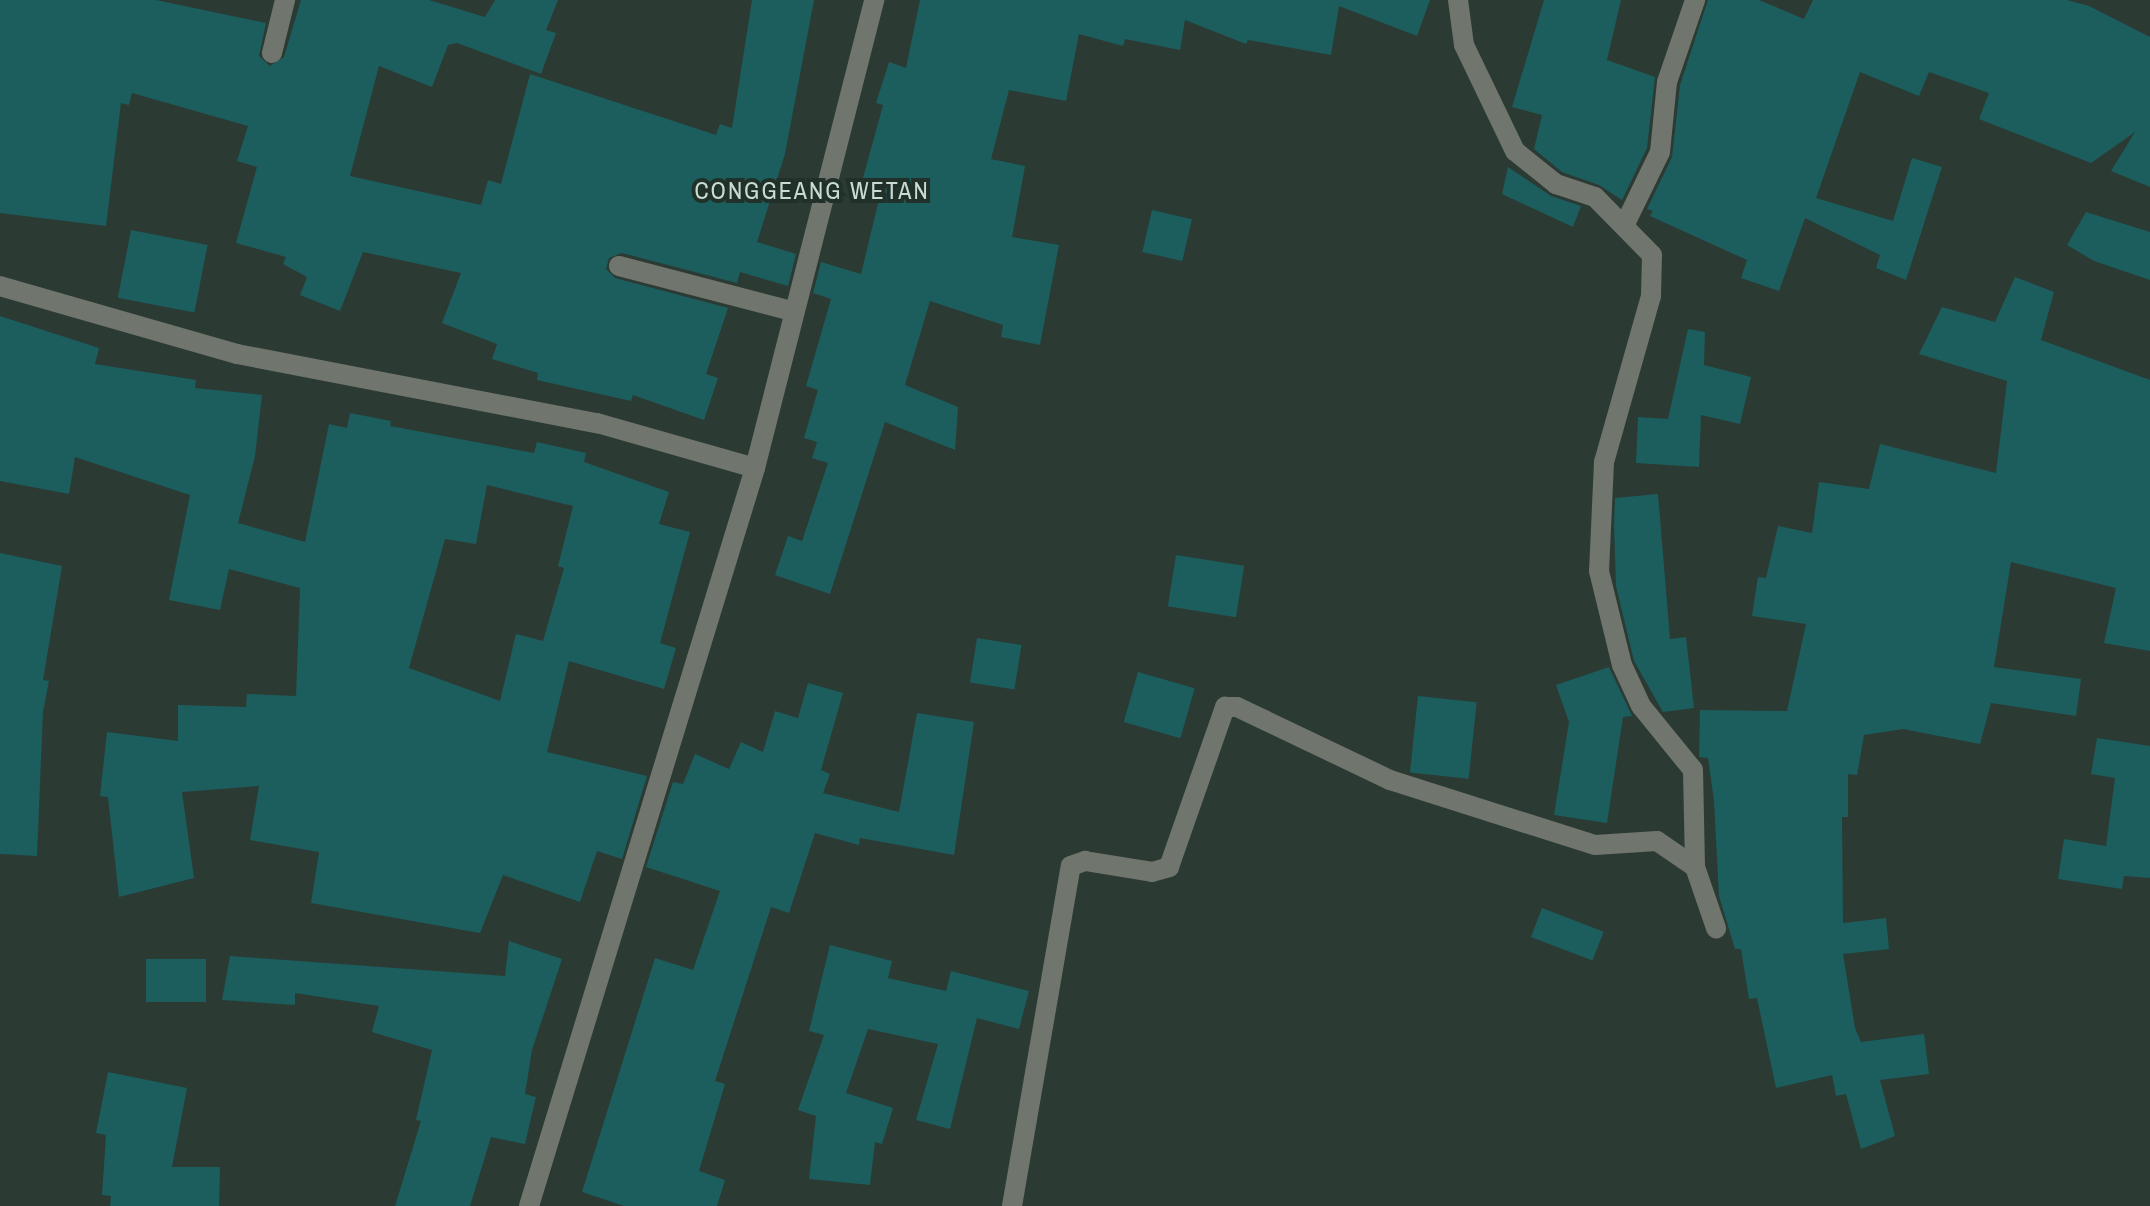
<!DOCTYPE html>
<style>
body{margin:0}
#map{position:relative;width:2150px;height:1206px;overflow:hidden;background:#2b3b34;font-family:"Archivo Narrow",sans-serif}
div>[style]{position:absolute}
.building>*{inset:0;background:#1c5d5d;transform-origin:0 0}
.minor>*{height:20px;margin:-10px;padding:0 10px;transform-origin:10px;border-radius:10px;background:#70756e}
span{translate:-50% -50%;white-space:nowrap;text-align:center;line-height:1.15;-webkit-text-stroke:8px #21312a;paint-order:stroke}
.quarter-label{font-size:24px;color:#c9dcd2;letter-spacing:2px}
</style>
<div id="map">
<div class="building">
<i style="clip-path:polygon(0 0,156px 0,266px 23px,259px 56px,270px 66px,284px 57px,301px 0,429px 0,485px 17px,495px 0,558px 0,546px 30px,556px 33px,541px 74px,457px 43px,448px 45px,432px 87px,379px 66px,350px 176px,481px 205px,488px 180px,501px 184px,530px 74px,716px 135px,720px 124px,732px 128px,752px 0,814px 0,785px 154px,757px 242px,796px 254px,788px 286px,740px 272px,737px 283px,622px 253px,609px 258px,606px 269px,615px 278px,728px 308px,706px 374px,718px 378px,704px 420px,633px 395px,631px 401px,537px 380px,538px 373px,492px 359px,497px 344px,442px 323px,461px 273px,363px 252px,340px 311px,300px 295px,307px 277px,283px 264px,286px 257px,236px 243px,257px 167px,237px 161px,248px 126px,132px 93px,129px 105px,121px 103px,106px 226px,0 213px)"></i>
<i style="clip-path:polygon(920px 0,1430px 0,1417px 36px,1339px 6px,1331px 55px,1248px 40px,1246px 44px,1185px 20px,1180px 50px,1125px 39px,1123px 46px,1079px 34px,1066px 101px,1009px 90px,991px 159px,1025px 166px,1012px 237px,1059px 245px,1040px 345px,1001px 337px,1003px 325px,930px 301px,905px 385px,958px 407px,955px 450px,885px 422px,830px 594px,775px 575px,788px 536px,802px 541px,828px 463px,812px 458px,817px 442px,804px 438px,818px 390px,806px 386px,831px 299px,813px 293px,821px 262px,861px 274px,883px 183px,863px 178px,883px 105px,876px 103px,889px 62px,906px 68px)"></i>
<i style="clip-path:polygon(1544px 0,1621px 0,1607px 60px,1655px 77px,1647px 148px,1622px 200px,1599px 185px,1562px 172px,1534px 149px,1542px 115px,1512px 107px)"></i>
<i style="clip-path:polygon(1708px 0,1759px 0,1804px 19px,1813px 0,2067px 0,2089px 6px,2150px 37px,2150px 187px,2111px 171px,2135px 132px,2091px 163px,1979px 119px,1989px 93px,1929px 72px,1919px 96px,1860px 72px,1816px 198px,1893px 221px,1912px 158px,1942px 167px,1906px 280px,1876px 268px,1880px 255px,1805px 218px,1779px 291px,1741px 278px,1747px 260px,1650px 216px,1653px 211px,1647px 209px,1672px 157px,1680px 85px)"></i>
<i style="clip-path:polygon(1508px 167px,1551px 196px,1581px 206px,1573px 227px,1502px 194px)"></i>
<i style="left:1152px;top:210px;width:41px;height:43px;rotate:13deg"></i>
<i style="clip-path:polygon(2086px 212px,2150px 232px,2150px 280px,2094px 261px,2067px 245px)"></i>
<i style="left:131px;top:230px;width:78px;height:69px;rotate:11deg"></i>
<i style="clip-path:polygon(2015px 277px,2054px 292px,2041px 340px,2150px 380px,2150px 651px,2104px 643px,2116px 588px,2011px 562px,1994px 667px,2081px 679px,2076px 716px,1991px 703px,1980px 744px,1903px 729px,1864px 735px,1857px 775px,1848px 774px,1848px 817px,1842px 817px,1843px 923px,1886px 918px,1889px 949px,1843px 954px,1855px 1028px,1861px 1042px,1924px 1034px,1929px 1074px,1880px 1080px,1895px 1136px,1861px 1149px,1846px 1094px,1836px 1096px,1832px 1075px,1776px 1088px,1757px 998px,1749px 999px,1741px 949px,1735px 949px,1719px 896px,1714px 801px,1708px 758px,1699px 757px,1700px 710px,1787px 711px,1806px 624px,1752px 616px,1758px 577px,1766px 578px,1778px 526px,1812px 533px,1819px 482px,1869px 489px,1880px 444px,1996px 473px,2007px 381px,1919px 354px,1942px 307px,1995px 322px)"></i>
<i style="clip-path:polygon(evenodd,0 316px,99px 348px,95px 364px,196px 380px,195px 388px,262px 395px,255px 456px,238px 523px,305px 542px,329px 424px,347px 428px,350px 413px,391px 421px,390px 426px,534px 453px,537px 442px,586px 453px,584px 462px,669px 492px,659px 524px,690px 532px,660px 643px,676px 648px,664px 689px,569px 661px,547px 752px,647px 776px,622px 859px,597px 851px,580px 902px,503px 875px,480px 933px,311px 903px,319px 852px,250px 840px,259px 786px,182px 792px,194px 878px,119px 897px,108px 797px,100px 796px,107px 732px,178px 741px,178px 705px,246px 707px,247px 694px,296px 696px,300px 588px,229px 569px,220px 610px,169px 600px,190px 495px,75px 457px,69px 494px,0 481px,0 316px,487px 485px,573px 506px,558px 566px,564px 568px,543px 641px,516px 634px,500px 701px,409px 668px,445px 539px,476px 544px,487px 485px)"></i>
<i style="clip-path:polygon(1688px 329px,1705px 332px,1704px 365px,1751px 377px,1740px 424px,1701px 415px,1699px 467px,1636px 463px,1638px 417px,1668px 419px)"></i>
<i style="clip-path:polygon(1658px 494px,1670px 639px,1686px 637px,1694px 708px,1663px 712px,1634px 661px,1616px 586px,1614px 526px,1615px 498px)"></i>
<i style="clip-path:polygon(0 553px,62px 566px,43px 680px,49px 681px,43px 712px,37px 856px,0 854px)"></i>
<i style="left:1176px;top:555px;width:69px;height:52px;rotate:9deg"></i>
<i style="left:977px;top:638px;width:45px;height:45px;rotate:9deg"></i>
<i style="clip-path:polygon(1609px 667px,1632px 716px,1623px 717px,1607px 823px,1554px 815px,1569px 722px,1556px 685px)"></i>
<i style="left:1138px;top:672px;width:59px;height:52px;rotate:16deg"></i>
<i style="clip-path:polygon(808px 683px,843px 693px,821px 770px,830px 774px,823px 793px,899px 812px,917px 713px,974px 722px,954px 855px,860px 838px,859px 845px,815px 833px,789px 913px,771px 907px,715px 1081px,725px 1084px,699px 1171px,725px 1180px,717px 1206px,624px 1206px,582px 1192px,655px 958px,693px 970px,720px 891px,646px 867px,673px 782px,683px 784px,695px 754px,729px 769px,741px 742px,763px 752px,775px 711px,798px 718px)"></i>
<i style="left:1418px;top:696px;width:59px;height:77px;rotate:6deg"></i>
<i style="clip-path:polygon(2097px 738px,2150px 746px,2150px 878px,2124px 876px,2122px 889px,2058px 879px,2064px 839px,2106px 846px,2115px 778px,2091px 774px)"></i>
<i style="left:1542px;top:908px;width:66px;height:31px;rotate:21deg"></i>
<i style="clip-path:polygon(509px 941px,562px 959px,532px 1050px,525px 1094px,536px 1097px,525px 1144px,491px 1137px,470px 1206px,395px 1206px,421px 1121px,416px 1120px,432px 1050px,372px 1032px,379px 1006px,295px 993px,295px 1005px,222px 1000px,230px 956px,505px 976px)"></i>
<i style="clip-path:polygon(830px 945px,892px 961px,888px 978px,946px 991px,951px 971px,1029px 991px,1019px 1029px,977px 1018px,950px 1129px,916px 1120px,938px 1044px,868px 1029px,846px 1093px,893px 1108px,882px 1144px,875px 1142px,870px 1185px,809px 1179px,816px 1116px,798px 1110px,824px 1035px,809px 1031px)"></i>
<i style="left:146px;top:959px;width:60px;height:43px"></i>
<i style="clip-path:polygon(108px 1072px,187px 1088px,172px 1167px,220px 1167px,219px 1206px,110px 1206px,111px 1196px,102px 1195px,106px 1135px,96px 1133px)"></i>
</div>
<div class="minor">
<i style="left:1458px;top:0;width:45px;rotate:82.4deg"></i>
<i style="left:1464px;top:45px;width:118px;rotate:64.3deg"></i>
<i style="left:1515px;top:151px;width:53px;rotate:38.8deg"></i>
<i style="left:1556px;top:184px;width:41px;rotate:18.4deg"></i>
<i style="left:1595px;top:197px;width:81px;rotate:45.5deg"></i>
<i style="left:1652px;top:255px;width:41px;rotate:91.4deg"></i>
<i style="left:1651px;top:296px;width:173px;rotate:105.8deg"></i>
<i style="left:1604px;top:462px;width:109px;rotate:92.6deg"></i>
<i style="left:1599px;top:571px;width:97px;rotate:76.3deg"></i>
<i style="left:1622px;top:665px;width:45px;rotate:65.1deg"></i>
<i style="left:1641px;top:706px;width:82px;rotate:50.9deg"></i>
<i style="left:1693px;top:770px;width:97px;rotate:88.8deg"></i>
<i style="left:272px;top:53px;width:55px;rotate:-76.2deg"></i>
<i style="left:1625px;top:224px;width:80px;rotate:-64.1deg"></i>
<i style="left:1660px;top:152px;width:70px;rotate:-84.3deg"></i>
<i style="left:1667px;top:82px;width:87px;rotate:-71.1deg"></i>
<i style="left:619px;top:266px;width:179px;rotate:14.6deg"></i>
<i style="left:0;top:286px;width:247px;rotate:16deg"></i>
<i style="left:237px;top:354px;width:367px;rotate:10.9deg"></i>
<i style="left:597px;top:423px;width:164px;rotate:15.9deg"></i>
<i style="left:529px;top:1206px;width:772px;rotate:-72.97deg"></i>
<i style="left:755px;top:468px;width:483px;rotate:-75.7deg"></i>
<i style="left:1012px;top:1206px;width:345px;rotate:-80.2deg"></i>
<i style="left:1071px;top:866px;width:15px;rotate:-20deg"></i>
<i style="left:1085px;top:861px;width:68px;rotate:9.3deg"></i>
<i style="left:1152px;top:872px;width:18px;rotate:-16deg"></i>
<i style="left:1169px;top:867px;width:170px;rotate:-70.7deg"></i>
<i style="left:1225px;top:707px;width:12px"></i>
<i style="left:1237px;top:707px;width:170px;rotate:25.5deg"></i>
<i style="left:1390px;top:780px;width:215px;rotate:17.6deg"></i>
<i style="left:1595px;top:845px;width:62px;rotate:-3.7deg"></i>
<i style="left:1657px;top:841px;width:46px;rotate:34.4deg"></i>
<i style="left:1695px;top:867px;width:65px;rotate:71deg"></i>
</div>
<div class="quarter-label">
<span style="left:812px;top:191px">CONGGEANG WETAN</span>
</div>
</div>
